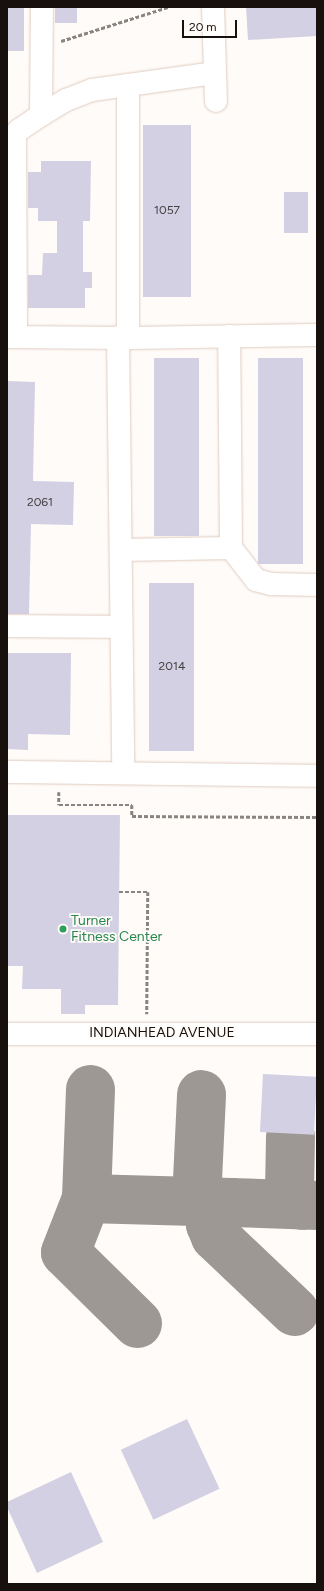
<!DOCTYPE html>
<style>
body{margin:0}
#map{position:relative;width:324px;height:1591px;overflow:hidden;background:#fffbf8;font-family:Figtree,sans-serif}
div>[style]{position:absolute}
.taxiway>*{height:49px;margin:-24.5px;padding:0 24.5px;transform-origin:24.5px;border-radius:24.5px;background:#9d9894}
.building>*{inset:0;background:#d3d0e3;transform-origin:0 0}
.path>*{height:2.5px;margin-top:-1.25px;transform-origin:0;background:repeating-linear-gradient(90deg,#898480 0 4px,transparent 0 6px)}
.roads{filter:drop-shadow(0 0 1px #dfccc0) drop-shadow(0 0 1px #dfccc0)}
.minor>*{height:22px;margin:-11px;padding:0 11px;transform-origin:11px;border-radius:11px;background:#fff}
.dots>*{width:11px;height:11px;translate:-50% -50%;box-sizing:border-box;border:2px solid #fffbf8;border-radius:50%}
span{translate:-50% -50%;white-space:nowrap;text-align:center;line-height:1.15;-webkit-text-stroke:3.5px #fffbf8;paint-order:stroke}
.number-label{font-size:12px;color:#464042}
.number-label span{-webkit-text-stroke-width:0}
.leisure-label{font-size:14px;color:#27864d}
.left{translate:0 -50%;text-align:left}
.street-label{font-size:14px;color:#17100c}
.frame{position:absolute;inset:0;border:8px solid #17100c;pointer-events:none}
.scale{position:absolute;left:182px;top:20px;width:55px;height:18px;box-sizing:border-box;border:2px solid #17100c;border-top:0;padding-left:5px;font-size:12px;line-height:14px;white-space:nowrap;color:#17100c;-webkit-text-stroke:3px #fffbf8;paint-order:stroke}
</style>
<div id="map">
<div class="taxiway">
<i style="left:290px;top:1136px;width:55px;rotate:91deg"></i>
<i style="left:289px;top:1191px;width:10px;rotate:61deg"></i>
<i style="left:294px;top:1200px;width:9px;rotate:32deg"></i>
<i style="left:86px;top:1198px;width:109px;rotate:-87.9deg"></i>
<i style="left:196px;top:1201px;width:107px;rotate:-87.3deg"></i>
<i style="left:294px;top:1311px;width:109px;rotate:-136.5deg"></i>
<i style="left:215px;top:1236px;width:13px;rotate:-113deg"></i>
<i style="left:210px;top:1224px;width:7px;rotate:-74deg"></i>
<i style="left:212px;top:1217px;width:6px;rotate:-72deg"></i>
<i style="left:214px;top:1211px;width:8px;rotate:-40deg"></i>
<i style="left:220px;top:1206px;width:12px;rotate:-20deg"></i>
<i style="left:231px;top:1202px;width:86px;rotate:2deg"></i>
<i style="left:137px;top:1323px;width:101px;rotate:-135.4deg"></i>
<i style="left:65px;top:1252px;width:58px;rotate:-68.7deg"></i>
<i style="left:86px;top:1198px;width:145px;rotate:1.6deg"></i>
</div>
<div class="building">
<i style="left:7px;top:7px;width:17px;height:44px"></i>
<i style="left:55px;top:7px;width:22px;height:16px"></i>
<i style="clip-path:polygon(246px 7px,317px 7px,317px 36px,248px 40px)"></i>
<i style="left:191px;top:125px;width:172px;height:48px;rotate:90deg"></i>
<i style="clip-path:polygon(41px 161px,91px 161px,90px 221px,83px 221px,83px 272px,92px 272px,92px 288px,85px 288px,85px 308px,28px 308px,28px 275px,42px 275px,43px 253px,57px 253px,57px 221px,38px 221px,38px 208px,28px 208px,28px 172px,41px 172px)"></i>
<i style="left:308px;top:192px;width:41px;height:24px;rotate:90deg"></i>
<i style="left:154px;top:358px;width:45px;height:178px"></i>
<i style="left:258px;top:358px;width:45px;height:206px"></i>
<i style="clip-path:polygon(7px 381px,35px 382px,33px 481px,74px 482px,73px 525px,31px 524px,29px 614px,7px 614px)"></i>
<i style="left:194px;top:583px;width:168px;height:45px;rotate:90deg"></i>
<i style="clip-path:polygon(7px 653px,71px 653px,70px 735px,28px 734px,28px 750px,7px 749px)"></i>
<i style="clip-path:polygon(7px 815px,120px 815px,118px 1005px,85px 1005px,85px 1014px,61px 1014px,61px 989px,22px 989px,23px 966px,7px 966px)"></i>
<i style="left:263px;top:1074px;width:54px;height:58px;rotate:3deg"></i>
<i style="left:187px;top:1419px;width:77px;height:73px;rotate:65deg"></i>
<i style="clip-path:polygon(71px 1472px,103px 1542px,37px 1573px,7px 1507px,7px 1502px)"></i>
</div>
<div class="path">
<i style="left:61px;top:41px;width:112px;rotate:-17.6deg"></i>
<i style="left:59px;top:792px;width:13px;rotate:90deg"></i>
<i style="left:59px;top:805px;width:73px"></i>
<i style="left:132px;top:805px;width:11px;rotate:90deg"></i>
<i style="left:132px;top:816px;width:185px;rotate:0.3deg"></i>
<i style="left:119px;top:892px;width:29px"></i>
<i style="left:148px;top:892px;width:122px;rotate:90.5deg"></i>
</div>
<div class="roads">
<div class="minor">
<i style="left:213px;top:7px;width:94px;rotate:88.2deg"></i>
<i style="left:128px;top:85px;width:253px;rotate:90deg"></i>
<i style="left:41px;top:115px;width:108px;rotate:-89.5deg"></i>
<i style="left:15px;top:136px;width:201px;rotate:89.7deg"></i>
<i style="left:7px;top:143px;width:18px;rotate:-47deg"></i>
<i style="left:19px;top:130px;width:27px;rotate:-34deg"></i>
<i style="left:41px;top:115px;width:29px;rotate:-31deg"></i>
<i style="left:66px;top:100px;width:28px;rotate:-21deg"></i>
<i style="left:92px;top:90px;width:123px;rotate:-7.9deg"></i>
<i style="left:7px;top:337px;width:121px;rotate:0.5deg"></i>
<i style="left:128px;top:338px;width:189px;rotate:-0.9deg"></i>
<i style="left:118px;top:337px;width:435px;rotate:89.3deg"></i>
<i style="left:231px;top:548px;width:41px;rotate:52deg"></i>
<i style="left:256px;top:580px;width:16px;rotate:15deg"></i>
<i style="left:271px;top:584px;width:46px;rotate:1.2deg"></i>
<i style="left:121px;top:550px;width:110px;rotate:-1deg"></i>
<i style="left:231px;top:548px;width:212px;rotate:-90.5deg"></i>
<i style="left:10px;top:626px;width:111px;rotate:0.5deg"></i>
<i style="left:7px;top:772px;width:310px;rotate:0.7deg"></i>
<i style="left:7px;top:1034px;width:310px"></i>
</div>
</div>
<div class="dots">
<i style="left:63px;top:929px;background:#2e9e5b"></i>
</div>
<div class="number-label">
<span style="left:167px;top:211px">1057</span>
<span style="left:40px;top:503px">2061</span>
<span style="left:172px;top:667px">2014</span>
</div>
<div class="leisure-label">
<span class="left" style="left:71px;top:929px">Turner<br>Fitness Center</span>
</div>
<div class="street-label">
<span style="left:162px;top:1033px">INDIANHEAD AVENUE</span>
</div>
<div class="frame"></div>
<div class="scale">20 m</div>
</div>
